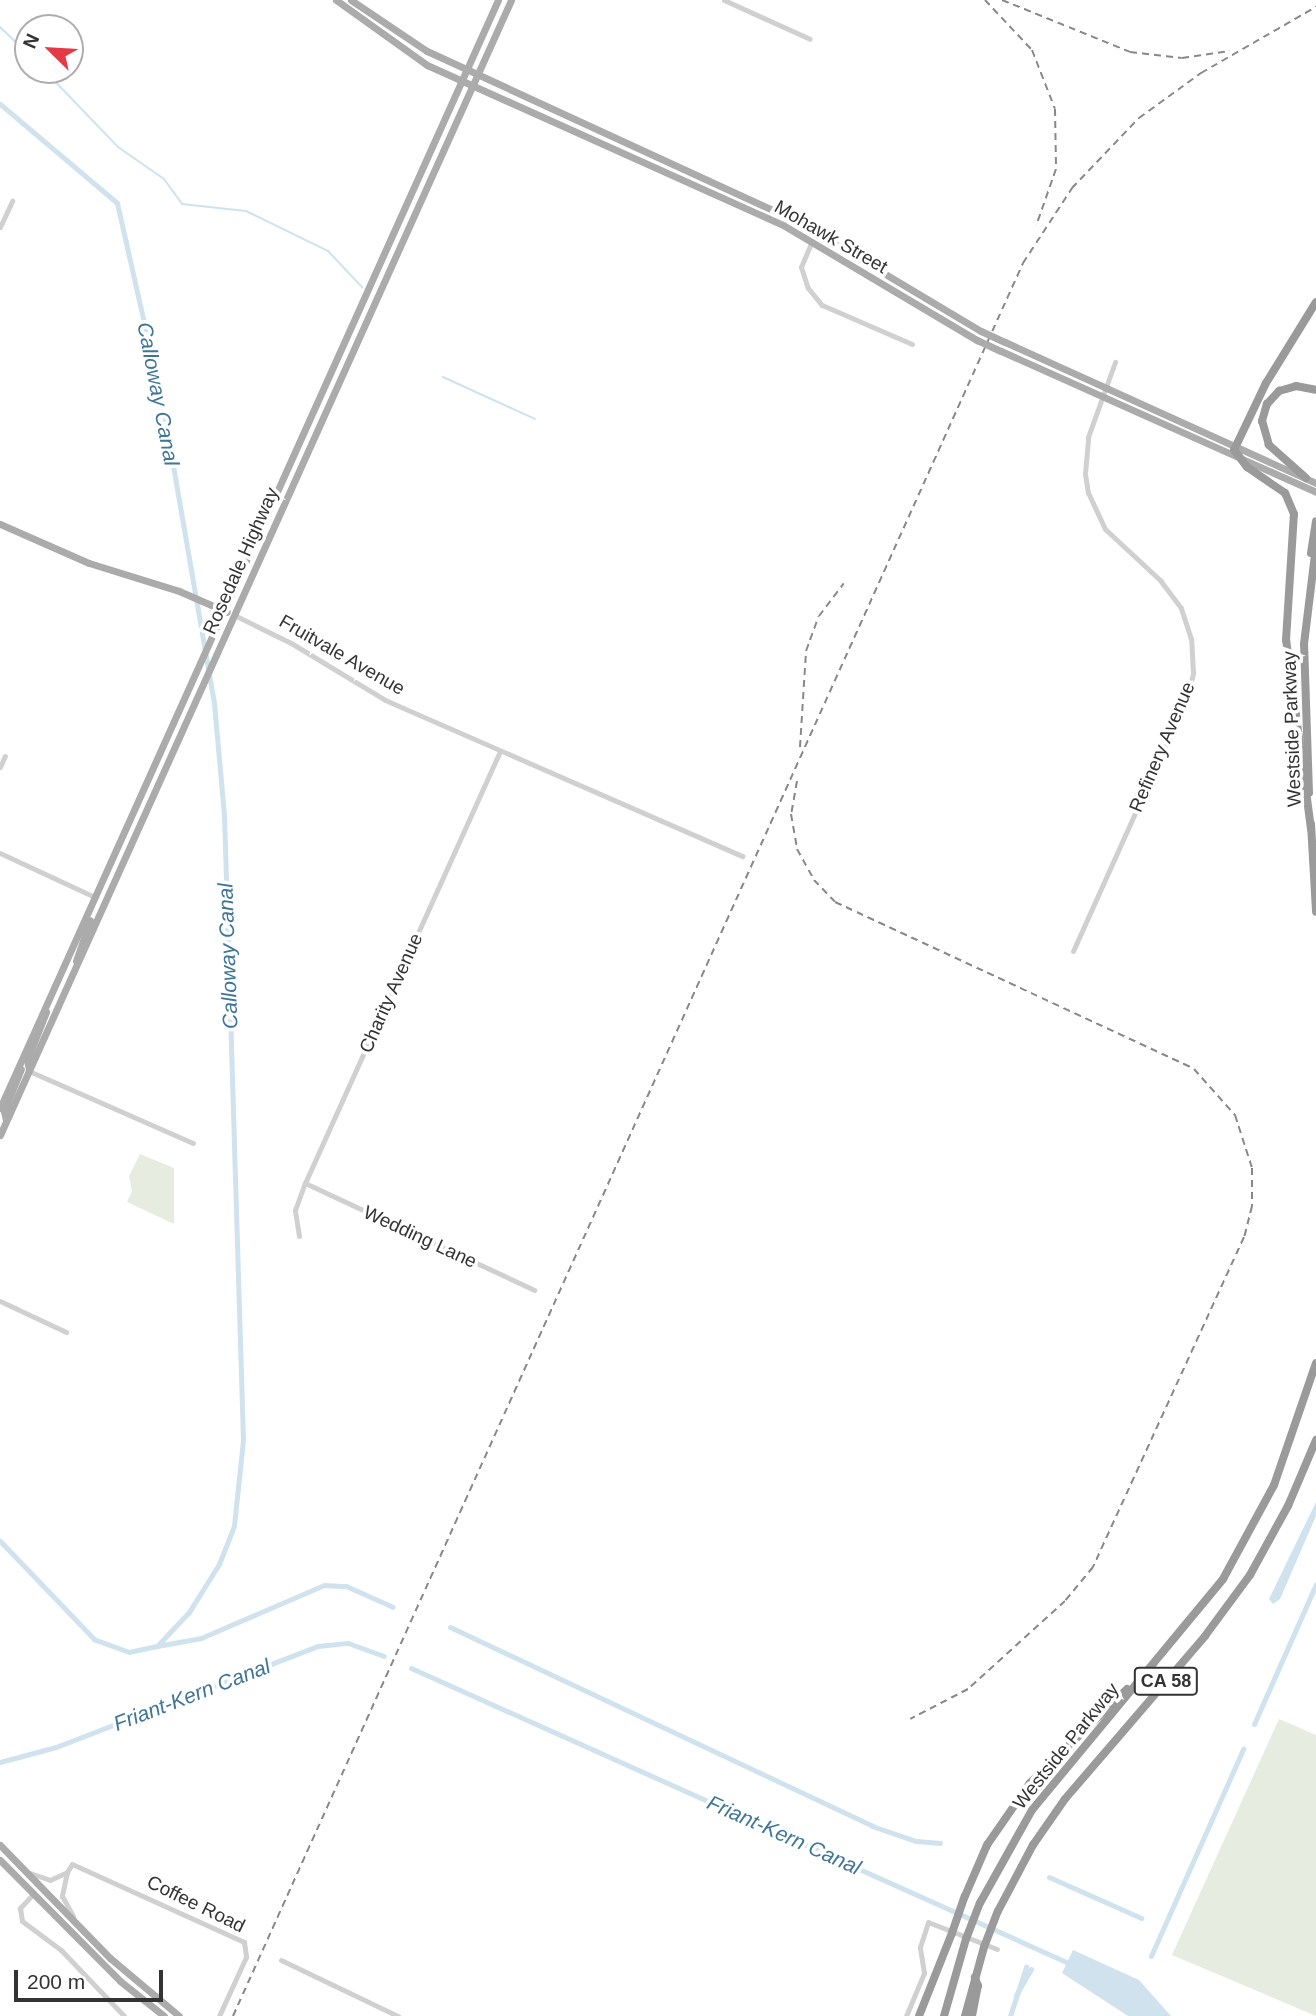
<!DOCTYPE html>
<style>
body{margin:0}
#map{position:relative;width:1316px;height:2016px;overflow:hidden;background:#fff;font-family:Arial,sans-serif}
div>[style]{position:absolute}
.green>*{inset:0;background:#e6ecdf}
.water>*{inset:0;background:#cfe2ee}
.stream>*{height:2px;margin:-1px;padding:0 1px;transform-origin:1px;border-radius:1px;background:#cfe2ee}
.canal>*{height:5px;margin:-2.5px;padding:0 2.5px;transform-origin:2.5px;border-radius:2.5px;background:#cfe2ee}
.minor>*{height:5px;margin:-2.5px;padding:0 2.5px;transform-origin:2.5px;border-radius:2.5px;background:#d0d0d0}
.major>*{height:7px;margin:-3.5px;padding:0 3.5px;transform-origin:3.5px;border-radius:3.5px;background:#ababab}
.highway>*{height:8px;margin:-4px;padding:0 4px;transform-origin:4px;border-radius:4px;background:#9a9a9a}
.rail>*{height:2px;margin-top:-1px;transform-origin:0;background:repeating-linear-gradient(90deg,#888 0 7px,transparent 0 12px)}
.major-bridge>*{height:7px;margin:-3.5px;padding:0 3.5px;transform-origin:3.5px;border-radius:3.5px;background:#ababab}
.highway-bridge>*{height:8px;margin:-4px;padding:0 4px;transform-origin:4px;border-radius:4px;background:#9a9a9a}
span{translate:-50% -50%;white-space:nowrap;text-align:center;line-height:1.15;-webkit-text-stroke:7px #fff;paint-order:stroke}
.shield-label span{padding:2px 5px;background:#fff;border:2px solid;border-radius:5px;-webkit-text-stroke-width:0}
.shield-label{font-size:18px;color:#333;font-weight:700}
.street-label{font-size:19px;color:#333}
.water-label{font-size:21px;color:#3f7597;font-style:italic}
.north{position:absolute;left:14px;top:14px;width:70px;height:70px;box-sizing:border-box;background:#fff;border:2px solid #adadad;border-radius:50%;rotate:294deg;font-size:19px;font-weight:700;line-height:28px;text-align:center;color:#333}
.north::after{content:'';display:block;margin:auto;width:24px;height:32px;background:#e63946;clip-path:polygon(50% 0,100% 100%,50% 72%,0 100%)}
.scale{position:absolute;left:14px;top:1970px;width:149px;height:32px;box-sizing:border-box;border:4px solid #333;border-top:0;padding-left:9px;font-size:21px;line-height:24px;white-space:nowrap;color:#333;-webkit-text-stroke:5px #fff;paint-order:stroke}
</style>
<div id="map">
<div class="green">
<i style="clip-path:polygon(140px 1154px,174px 1168px,174px 1224px,127px 1202px,132px 1191px,129px 1176px)"></i>
<i style="clip-path:polygon(1279px 1719px,1316px 1735px,1316px 2016px,1172px 1955px)"></i>
</div>
<div class="water">
<i style="clip-path:polygon(1316px 1502px,1316px 1516px,1280px 1599px,1273px 1604px,1269px 1599px)"></i>
<i style="clip-path:polygon(1073px 1950px,1139px 1980px,1171px 2016px,1128px 2016px,1062px 1973px)"></i>
</div>
<div class="stream">
<i style="left:0;top:27px;width:39px;rotate:44deg"></i>
<i style="left:44px;top:70px;width:107px;rotate:46.1deg"></i>
<i style="left:118px;top:147px;width:56px;rotate:34.8deg"></i>
<i style="left:164px;top:179px;width:31px;rotate:54deg"></i>
<i style="left:182px;top:204px;width:64px;rotate:6.2deg"></i>
<i style="left:246px;top:211px;width:91px;rotate:26deg"></i>
<i style="left:328px;top:251px;width:50px;rotate:46.6deg"></i>
<i style="left:443px;top:377px;width:101px;rotate:24.5deg"></i>
</div>
<div class="canal">
<i style="left:0;top:104px;width:153px;rotate:40.2deg"></i>
<i style="left:117px;top:203px;width:204px;rotate:77.3deg"></i>
<i style="left:162px;top:402px;width:305px;rotate:80.2deg"></i>
<i style="left:214px;top:703px;width:112px;rotate:84.9deg"></i>
<i style="left:224px;top:815px;width:625px;rotate:88.26deg"></i>
<i style="left:243px;top:1440px;width:86px;rotate:96deg"></i>
<i style="left:234px;top:1526px;width:41px;rotate:111.5deg"></i>
<i style="left:219px;top:1564px;width:57px;rotate:122deg"></i>
<i style="left:189px;top:1612px;width:47px;rotate:133.3deg"></i>
<i style="left:157px;top:1646px;width:29px;rotate:168deg"></i>
<i style="left:129px;top:1652px;width:37px;rotate:-160deg"></i>
<i style="left:94px;top:1639px;width:136px;rotate:-133.8deg"></i>
<i style="left:450px;top:1627px;width:467px;rotate:25.2deg"></i>
<i style="left:872px;top:1826px;width:46px;rotate:18.8deg"></i>
<i style="left:916px;top:1841px;width:24px;rotate:5deg"></i>
<i style="left:157px;top:1646px;width:45px;rotate:-10.3deg"></i>
<i style="left:201px;top:1638px;width:134px;rotate:-23.3deg"></i>
<i style="left:324px;top:1585px;width:22px;rotate:3deg"></i>
<i style="left:346px;top:1586px;width:51px;rotate:24.1deg"></i>
<i style="left:411px;top:1668px;width:723px;rotate:24.16deg"></i>
<i style="left:1254px;top:1724px;width:153px;rotate:-66.1deg"></i>
<i style="left:0;top:1762px;width:58px;rotate:-15deg"></i>
<i style="left:56px;top:1747px;width:281px;rotate:-21.1deg"></i>
<i style="left:318px;top:1646px;width:30px;rotate:-6deg"></i>
<i style="left:348px;top:1643px;width:38px;rotate:20deg"></i>
<i style="left:1049px;top:1877px;width:101px;rotate:24deg"></i>
<i style="left:1151px;top:1956px;width:227px;rotate:-66deg"></i>
<i style="left:1016px;top:1995px;width:30px;rotate:-60deg"></i>
<i style="left:1010px;top:2016px;width:52px;rotate:-71.9deg"></i>
</div>
<div class="minor">
<i style="left:724px;top:0;width:94px;rotate:24.4deg"></i>
<i style="left:0;top:227px;width:29px;rotate:-65deg"></i>
<i style="left:812px;top:241px;width:28px;rotate:113deg"></i>
<i style="left:801px;top:267px;width:22px;rotate:72deg"></i>
<i style="left:808px;top:288px;width:22px;rotate:51deg"></i>
<i style="left:822px;top:305px;width:98px;rotate:23.4deg"></i>
<i style="left:234px;top:615px;width:64px;rotate:26.2deg"></i>
<i style="left:291px;top:643px;width:110px;rotate:31.2deg"></i>
<i style="left:385px;top:700px;width:390px;rotate:23.6deg"></i>
<i style="left:0;top:767px;width:12px;rotate:-66deg"></i>
<i style="left:0;top:853px;width:105px;rotate:24.9deg"></i>
<i style="left:1073px;top:951px;width:275px;rotate:-65.8deg"></i>
<i style="left:1186px;top:700px;width:28px;rotate:-75deg"></i>
<i style="left:1193px;top:673px;width:34px;rotate:-93deg"></i>
<i style="left:1191px;top:639px;width:33px;rotate:-108deg"></i>
<i style="left:1181px;top:608px;width:34px;rotate:-127deg"></i>
<i style="left:1161px;top:581px;width:76px;rotate:-137.1deg"></i>
<i style="left:1105px;top:529px;width:40px;rotate:-115deg"></i>
<i style="left:1088px;top:493px;width:19px;rotate:-99deg"></i>
<i style="left:1085px;top:474px;width:37px;rotate:-85deg"></i>
<i style="left:1088px;top:437px;width:80px;rotate:-70.2deg"></i>
<i style="left:29px;top:1071px;width:179px;rotate:23.7deg"></i>
<i style="left:305px;top:1183px;width:253px;rotate:25deg"></i>
<i style="left:299px;top:1236px;width:26px;rotate:-99deg"></i>
<i style="left:295px;top:1210px;width:29px;rotate:-70deg"></i>
<i style="left:305px;top:1183px;width:473px;rotate:-65.7deg"></i>
<i style="left:0;top:1301px;width:73px;rotate:25.2deg"></i>
<i style="left:67px;top:1872px;width:9px;rotate:-58deg"></i>
<i style="left:72px;top:1864px;width:189px;rotate:24.4deg"></i>
<i style="left:244px;top:1942px;width:15px;rotate:82deg"></i>
<i style="left:246px;top:1957px;width:65px;rotate:114.6deg"></i>
<i style="left:30px;top:1873px;width:21px;rotate:19deg"></i>
<i style="left:50px;top:1880px;width:19px;rotate:-25deg"></i>
<i style="left:67px;top:1872px;width:25px;rotate:102deg"></i>
<i style="left:62px;top:1896px;width:23px;rotate:61deg"></i>
<i style="left:34px;top:1893px;width:21px;rotate:133deg"></i>
<i style="left:20px;top:1908px;width:13px;rotate:81deg"></i>
<i style="left:22px;top:1921px;width:49px;rotate:36.6deg"></i>
<i style="left:61px;top:1950px;width:91px;rotate:46.3deg"></i>
<i style="left:281px;top:1960px;width:130px;rotate:25.6deg"></i>
<i style="left:906px;top:2016px;width:47px;rotate:-67.3deg"></i>
<i style="left:924px;top:1973px;width:26px;rotate:-99deg"></i>
<i style="left:920px;top:1947px;width:26px;rotate:-72deg"></i>
<i style="left:928px;top:1922px;width:74px;rotate:21.4deg"></i>
</div>
<div class="major">
<i style="left:336px;top:0;width:112px;rotate:35.5deg"></i>
<i style="left:427px;top:65px;width:390px;rotate:24.2deg"></i>
<i style="left:783px;top:225px;width:226px;rotate:30.7deg"></i>
<i style="left:351px;top:0;width:92px;rotate:33.9deg"></i>
<i style="left:427px;top:51px;width:403px;rotate:24.7deg"></i>
<i style="left:793px;top:219px;width:219px;rotate:30.8deg"></i>
<i style="left:1005px;top:342px;width:341px;rotate:24.4deg"></i>
<i style="left:1001px;top:351px;width:345px;rotate:24.1deg"></i>
<i style="left:0;top:524px;width:97px;rotate:23.7deg"></i>
<i style="left:89px;top:563px;width:94px;rotate:17.3deg"></i>
<i style="left:179px;top:591px;width:52px;rotate:23.6deg"></i>
<i style="left:76px;top:961px;width:43px;rotate:-71.1deg"></i>
<i style="left:29px;top:1070px;width:10px;rotate:-101deg"></i>
<i style="left:27px;top:1060px;width:52px;rotate:-68.4deg"></i>
<i style="left:0;top:1108px;width:1215px;rotate:-65.8deg"></i>
<i style="left:6px;top:1120px;width:9px;rotate:-103deg"></i>
<i style="left:4px;top:1111px;width:45px;rotate:-68deg"></i>
<i style="left:0;top:1135px;width:1245px;rotate:-65.76deg"></i>
<i style="left:0;top:1845px;width:158px;rotate:45.8deg"></i>
<i style="left:110px;top:1958px;width:90px;rotate:40deg"></i>
<i style="left:0;top:1860px;width:170px;rotate:45.2deg"></i>
<i style="left:120px;top:1981px;width:56px;rotate:38.5deg"></i>
</div>
<div class="highway">
<i style="left:1306px;top:478px;width:50px;rotate:-138.3deg"></i>
<i style="left:1269px;top:445px;width:25px;rotate:-106deg"></i>
<i style="left:1262px;top:421px;width:18px;rotate:-74deg"></i>
<i style="left:1267px;top:404px;width:18px;rotate:-47deg"></i>
<i style="left:1279px;top:391px;width:18px;rotate:-16deg"></i>
<i style="left:1296px;top:386px;width:20px;rotate:11deg"></i>
<i style="left:1311px;top:553px;width:32px;rotate:-81deg"></i>
<i style="left:1309px;top:793px;width:149px;rotate:-91.9deg"></i>
<i style="left:1304px;top:644px;width:99px;rotate:-83deg"></i>
<i style="left:1311px;top:824px;width:88px;rotate:86.7deg"></i>
<i style="left:1311px;top:829px;width:191px;rotate:-97.5deg"></i>
<i style="left:1286px;top:640px;width:126px;rotate:-86.4deg"></i>
<i style="left:1294px;top:514px;width:23px;rotate:-113deg"></i>
<i style="left:1285px;top:493px;width:46px;rotate:-145.6deg"></i>
<i style="left:1247px;top:467px;width:21px;rotate:-127deg"></i>
<i style="left:1234px;top:450px;width:74px;rotate:-64.5deg"></i>
<i style="left:1266px;top:383px;width:95px;rotate:-58.3deg"></i>
<i style="left:965px;top:1896px;width:56px;rotate:-66.7deg"></i>
<i style="left:987px;top:1845px;width:75px;rotate:-55.3deg"></i>
<i style="left:1030px;top:1783px;width:135px;rotate:-44.1deg"></i>
<i style="left:980px;top:1903px;width:107px;rotate:-60.8deg"></i>
<i style="left:1032px;top:1810px;width:300px;rotate:-50.4deg"></i>
<i style="left:1223px;top:1579px;width:107px;rotate:-61.5deg"></i>
<i style="left:1274px;top:1485px;width:129px;rotate:-71deg"></i>
<i style="left:998px;top:1911px;width:75px;rotate:-62.1deg"></i>
<i style="left:1033px;top:1845px;width:56px;rotate:-55.2deg"></i>
<i style="left:1065px;top:1799px;width:215px;rotate:-49.3deg"></i>
<i style="left:1205px;top:1636px;width:76px;rotate:-53.6deg"></i>
<i style="left:1250px;top:1575px;width:79px;rotate:-61.2deg"></i>
<i style="left:1288px;top:1506px;width:72px;rotate:-67deg"></i>
<i style="left:919px;top:2016px;width:89px;rotate:-68.3deg"></i>
<i style="left:944px;top:2016px;width:80px;rotate:-74.1deg"></i>
<i style="left:965px;top:2016px;width:72px;rotate:-74.6deg"></i>
<i style="left:972px;top:2016px;width:31px;rotate:-79deg"></i>
<i style="left:978px;top:1986px;width:9px;rotate:-111deg"></i>
</div>
<div class="rail">
<i style="left:985px;top:0;width:69px;rotate:46.8deg"></i>
<i style="left:1032px;top:50px;width:63px;rotate:68.7deg"></i>
<i style="left:1055px;top:109px;width:60px;rotate:89deg"></i>
<i style="left:1056px;top:169px;width:60px;rotate:109.3deg"></i>
<i style="left:1002px;top:0;width:138px;rotate:22.1deg"></i>
<i style="left:1130px;top:52px;width:52px;rotate:6.6deg"></i>
<i style="left:1182px;top:58px;width:48px;rotate:-8.5deg"></i>
<i style="left:800px;top:747px;width:96px;rotate:-86.4deg"></i>
<i style="left:806px;top:651px;width:37px;rotate:-70deg"></i>
<i style="left:819px;top:616px;width:41px;rotate:-52.9deg"></i>
<i style="left:797px;top:781px;width:34px;rotate:100deg"></i>
<i style="left:791px;top:814px;width:36px;rotate:80deg"></i>
<i style="left:797px;top:849px;width:35px;rotate:61deg"></i>
<i style="left:814px;top:880px;width:30px;rotate:46deg"></i>
<i style="left:835px;top:902px;width:396px;rotate:24.9deg"></i>
<i style="left:1194px;top:1069px;width:62px;rotate:48.3deg"></i>
<i style="left:1235px;top:1115px;width:56px;rotate:72.2deg"></i>
<i style="left:1252px;top:1168px;width:38px;rotate:90deg"></i>
<i style="left:1252px;top:1206px;width:32px;rotate:104deg"></i>
<i style="left:1244px;top:1237px;width:363px;rotate:114.6deg"></i>
<i style="left:1093px;top:1567px;width:44px;rotate:129.5deg"></i>
<i style="left:1065px;top:1601px;width:131px;rotate:137.8deg"></i>
<i style="left:968px;top:1689px;width:65px;rotate:152.7deg"></i>
<i style="left:233px;top:2016px;width:1923px;rotate:-65.74deg"></i>
<i style="left:1023px;top:263px;width:90px;rotate:-56.8deg"></i>
<i style="left:1072px;top:188px;width:97px;rotate:-46.3deg"></i>
<i style="left:1139px;top:118px;width:77px;rotate:-36deg"></i>
<i style="left:1201px;top:73px;width:133px;rotate:-29.9deg"></i>
</div>
<div class="major-bridge">
<i style="left:981px;top:331px;width:26px;rotate:25deg"></i>
<i style="left:977px;top:340px;width:26px;rotate:25deg"></i>
</div>
<div class="highway-bridge">
<i style="left:952px;top:1933px;width:39px;rotate:-71deg"></i>
<i style="left:966px;top:1939px;width:39px;rotate:-69deg"></i>
<i style="left:984px;top:1947px;width:39px;rotate:-69deg"></i>
</div>
<div class="shield-label">
<span style="left:1166px;top:1681px">CA 58</span>
</div>
<div class="street-label">
<span style="left:831px;top:237px;rotate:30deg">Mohawk Street</span>
<span style="left:241px;top:561px;rotate:-66deg">Rosedale Highway</span>
<span style="left:342px;top:655px;rotate:30deg">Fruitvale Avenue</span>
<span style="left:1292px;top:729px;rotate:-92deg">Westside Parkway</span>
<span style="left:1162px;top:747px;rotate:-67deg">Refinery Avenue</span>
<span style="left:391px;top:993px;rotate:-66deg">Charity Avenue</span>
<span style="left:420px;top:1237px;rotate:25deg">Wedding Lane</span>
<span style="left:1066px;top:1746px;rotate:-51deg">Westside Parkway</span>
<span style="left:196px;top:1904px;rotate:26deg">Coffee Road</span>
</div>
<div class="water-label">
<span style="left:158px;top:394px;rotate:79deg">Calloway Canal</span>
<span style="left:228px;top:956px;rotate:-92deg">Calloway Canal</span>
<span style="left:192px;top:1695px;rotate:-21deg">Friant-Kern Canal</span>
<span style="left:784px;top:1835px;rotate:24deg">Friant-Kern Canal</span>
</div>
<div class="north">N</div>
<div class="scale">200 m</div>
</div>
